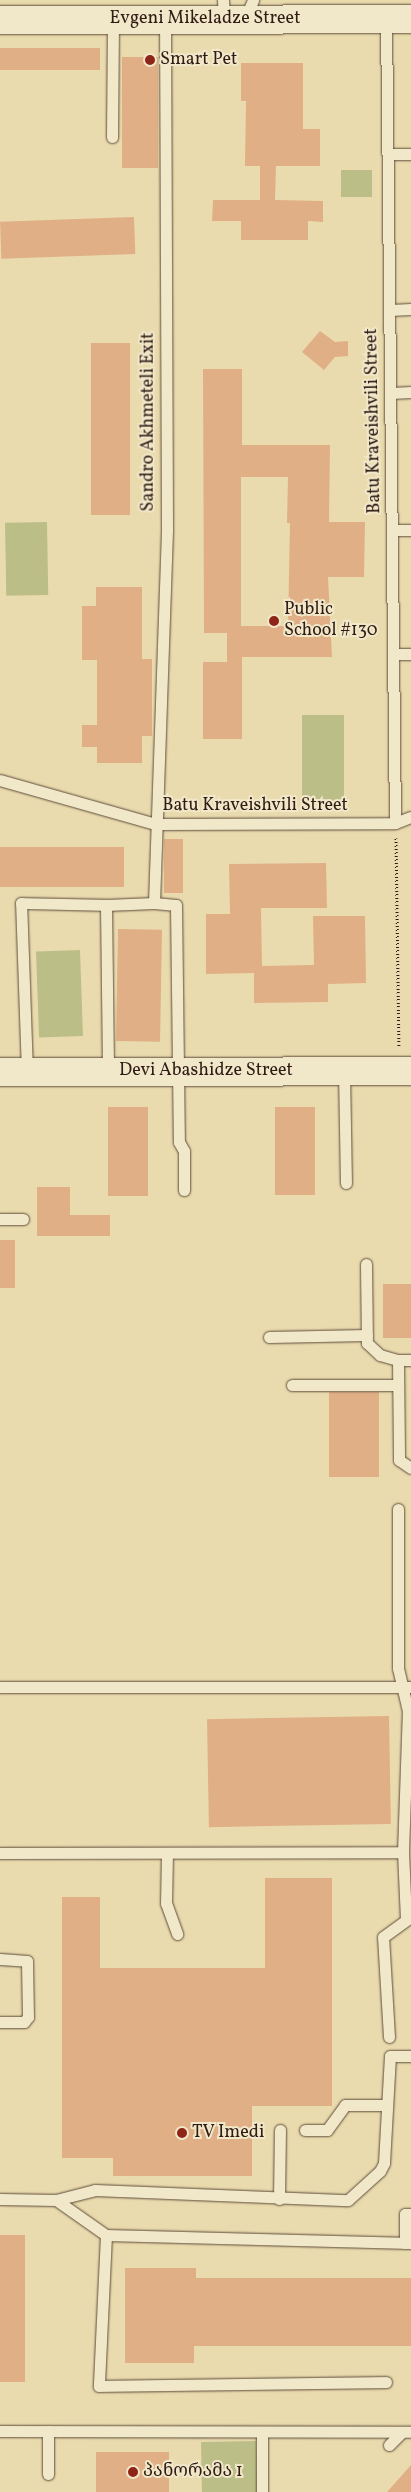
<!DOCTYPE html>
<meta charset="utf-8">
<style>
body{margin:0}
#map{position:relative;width:411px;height:2492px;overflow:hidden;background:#eadbae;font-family:Vollkorn,"Noto Serif Georgian",serif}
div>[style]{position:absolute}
.green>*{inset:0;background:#bbbf87;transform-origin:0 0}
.building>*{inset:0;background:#e0af86;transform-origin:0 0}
.path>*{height:3px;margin-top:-1.5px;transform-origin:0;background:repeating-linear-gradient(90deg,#301c15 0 1px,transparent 0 3.5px)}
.roads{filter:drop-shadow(0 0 1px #5e4c3b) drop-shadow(0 0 1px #5e4c3b)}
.service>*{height:11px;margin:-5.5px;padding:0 5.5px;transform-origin:5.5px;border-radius:5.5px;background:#f1e8ca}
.tertiary>*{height:28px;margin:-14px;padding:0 14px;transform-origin:14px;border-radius:14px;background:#f1e8ca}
.secondary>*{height:28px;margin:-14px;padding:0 14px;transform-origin:14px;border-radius:14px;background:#f1e8ca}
.dots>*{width:14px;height:14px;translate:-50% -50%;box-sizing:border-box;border:2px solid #f1e8ca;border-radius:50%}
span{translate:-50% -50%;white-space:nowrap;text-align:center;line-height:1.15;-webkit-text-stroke:4px #f1e8ca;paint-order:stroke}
.street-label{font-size:18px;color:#301c15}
.poi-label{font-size:18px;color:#301c15}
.left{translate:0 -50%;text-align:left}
</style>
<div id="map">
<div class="green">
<i style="left:341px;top:170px;width:31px;height:27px"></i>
<i style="left:47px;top:522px;width:73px;height:42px;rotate:89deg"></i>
<i style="left:344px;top:715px;width:87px;height:42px;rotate:90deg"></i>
<i style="left:80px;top:950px;width:86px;height:44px;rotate:88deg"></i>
<i style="left:256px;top:2441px;width:51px;height:55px;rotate:89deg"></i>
</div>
<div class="building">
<i style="left:100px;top:48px;width:22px;height:100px;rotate:90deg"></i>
<i style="left:122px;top:57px;width:36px;height:111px"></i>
<i style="clip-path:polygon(241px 63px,303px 63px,303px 129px,320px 129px,320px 166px,276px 166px,275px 200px,323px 201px,323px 222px,308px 221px,308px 240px,241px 240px,241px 221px,212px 221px,213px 200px,260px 200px,260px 166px,245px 166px,246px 101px,241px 101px)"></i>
<i style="left:134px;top:217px;width:37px;height:134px;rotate:88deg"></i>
<i style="clip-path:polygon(320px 331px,335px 342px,348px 341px,348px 356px,335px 357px,324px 370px,302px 352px)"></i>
<i style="left:91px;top:343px;width:39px;height:172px"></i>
<i style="clip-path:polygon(evenodd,203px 369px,242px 369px,242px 445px,330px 445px,329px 522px,365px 522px,364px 577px,328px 577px,332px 657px,242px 657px,242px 739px,203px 739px,203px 662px,227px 662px,227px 633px,204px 633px,203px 369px,241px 477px,288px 477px,287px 523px,290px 523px,288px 626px,241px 626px,241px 477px)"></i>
<i style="clip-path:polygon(96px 587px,142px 587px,142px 659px,152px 659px,152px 736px,142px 736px,142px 763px,97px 763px,97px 747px,82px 747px,82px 725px,97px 725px,97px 660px,82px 660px,82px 606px,96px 606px)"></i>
<i style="left:164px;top:839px;width:19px;height:54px"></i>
<i style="left:0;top:847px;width:124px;height:40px"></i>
<i style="clip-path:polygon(326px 863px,327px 908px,261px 908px,262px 966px,314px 965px,313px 916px,365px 916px,366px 983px,328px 984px,328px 1002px,254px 1003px,254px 973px,206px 974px,206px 914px,230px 914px,229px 864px)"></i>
<i style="left:118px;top:929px;width:44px;height:112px;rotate:1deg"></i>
<i style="left:108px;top:1107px;width:40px;height:89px"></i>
<i style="left:275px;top:1107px;width:40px;height:88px"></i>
<i style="clip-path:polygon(37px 1187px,70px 1187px,70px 1215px,110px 1215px,110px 1236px,37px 1236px)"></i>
<i style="left:0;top:1240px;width:15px;height:48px"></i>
<i style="left:411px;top:1284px;width:54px;height:28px;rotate:90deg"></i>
<i style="left:329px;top:1392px;width:50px;height:85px"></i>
<i style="left:389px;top:1716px;width:108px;height:182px;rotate:89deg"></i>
<i style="clip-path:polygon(265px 1878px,332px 1878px,332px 2106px,252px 2106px,252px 2176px,113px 2176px,113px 2158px,62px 2158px,62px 1897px,100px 1897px,100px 1968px,265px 1968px)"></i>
<i style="left:25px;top:2235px;width:147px;height:25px;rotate:90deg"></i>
<i style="clip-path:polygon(125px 2268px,196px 2268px,196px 2278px,411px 2278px,411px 2346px,194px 2346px,194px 2363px,125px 2363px)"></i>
<i style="left:96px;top:2452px;width:73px;height:40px"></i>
<i style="clip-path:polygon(411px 2465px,411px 2492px,387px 2492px)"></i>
</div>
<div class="path">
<i style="left:396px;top:838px;width:209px;rotate:89.2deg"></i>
</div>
<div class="roads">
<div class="service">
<i style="left:223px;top:0;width:19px;rotate:87deg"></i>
<i style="left:245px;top:19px;width:21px;rotate:-67deg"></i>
<i style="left:386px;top:19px;width:804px;rotate:89.36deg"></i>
<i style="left:112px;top:137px;width:118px;rotate:-89.5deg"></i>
<i style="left:388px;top:154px;width:23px"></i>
<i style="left:390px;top:310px;width:21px;rotate:-3deg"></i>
<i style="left:391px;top:393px;width:20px;rotate:-3deg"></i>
<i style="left:393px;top:530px;width:18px"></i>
<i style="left:394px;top:654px;width:17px"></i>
<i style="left:0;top:780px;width:161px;rotate:15.8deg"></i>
<i style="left:155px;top:824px;width:240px;rotate:-0.2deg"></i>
<i style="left:395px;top:823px;width:17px;rotate:-21deg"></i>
<i style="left:154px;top:903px;width:374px;rotate:-88deg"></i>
<i style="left:167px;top:529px;width:510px;rotate:-90.22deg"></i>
<i style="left:106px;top:905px;width:48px;rotate:-2.4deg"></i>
<i style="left:154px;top:903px;width:22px;rotate:5deg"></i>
<i style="left:176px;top:905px;width:237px;rotate:89.3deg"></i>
<i style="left:179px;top:1142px;width:10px;rotate:61deg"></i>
<i style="left:184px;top:1151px;width:39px;rotate:90deg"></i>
<i style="left:344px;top:1071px;width:112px;rotate:89deg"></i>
<i style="left:27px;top:1072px;width:169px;rotate:-92deg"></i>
<i style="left:21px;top:903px;width:85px;rotate:1.3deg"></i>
<i style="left:106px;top:905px;width:167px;rotate:89.3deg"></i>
<i style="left:0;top:1219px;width:23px"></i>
<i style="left:366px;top:1264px;width:79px;rotate:89.3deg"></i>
<i style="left:367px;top:1343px;width:18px;rotate:43deg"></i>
<i style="left:380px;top:1355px;width:19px;rotate:16deg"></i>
<i style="left:398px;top:1360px;width:100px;rotate:89.4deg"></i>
<i style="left:399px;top:1460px;width:14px;rotate:34deg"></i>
<i style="left:269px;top:1337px;width:98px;rotate:-1.2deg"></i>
<i style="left:398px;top:1360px;width:13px"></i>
<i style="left:292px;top:1385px;width:106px"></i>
<i style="left:0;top:1687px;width:411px"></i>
<i style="left:0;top:1853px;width:403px;rotate:-0.1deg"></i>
<i style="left:167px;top:1853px;width:50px;rotate:91.1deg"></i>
<i style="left:166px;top:1903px;width:33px;rotate:70deg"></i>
<i style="left:0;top:1959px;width:27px;rotate:4deg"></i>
<i style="left:27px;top:1961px;width:56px;rotate:89deg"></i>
<i style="left:28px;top:2017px;width:6px;rotate:129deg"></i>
<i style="left:24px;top:2022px;width:24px;rotate:180deg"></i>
<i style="left:389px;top:2037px;width:100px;rotate:-93.4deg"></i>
<i style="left:383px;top:1937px;width:29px;rotate:-36deg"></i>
<i style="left:406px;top:1920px;width:68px;rotate:-92.5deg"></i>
<i style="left:403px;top:1852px;width:141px;rotate:-88deg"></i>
<i style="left:408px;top:1711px;width:44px;rotate:-103.1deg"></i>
<i style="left:398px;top:1668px;width:159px;rotate:-90deg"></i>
<i style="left:305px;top:2130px;width:22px"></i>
<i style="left:327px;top:2130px;width:31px;rotate:-54deg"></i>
<i style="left:345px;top:2105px;width:42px"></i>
<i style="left:0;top:2199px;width:56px;rotate:1deg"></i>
<i style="left:56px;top:2200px;width:40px;rotate:-14.4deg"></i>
<i style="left:95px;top:2190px;width:253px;rotate:2.3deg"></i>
<i style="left:348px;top:2200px;width:43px;rotate:-42.2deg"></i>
<i style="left:380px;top:2171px;width:9px;rotate:-63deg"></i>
<i style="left:384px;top:2163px;width:107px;rotate:-86.8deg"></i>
<i style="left:390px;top:2056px;width:21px"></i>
<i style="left:279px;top:2199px;width:69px;rotate:-89.2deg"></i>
<i style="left:56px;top:2200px;width:61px;rotate:35deg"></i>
<i style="left:106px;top:2235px;width:305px;rotate:1.5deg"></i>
<i style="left:106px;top:2235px;width:151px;rotate:92.7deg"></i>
<i style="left:99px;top:2386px;width:287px;rotate:-0.8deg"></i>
<i style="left:405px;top:2243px;width:29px;rotate:-90deg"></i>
<i style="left:405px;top:2214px;width:6px"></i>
<i style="left:0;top:2431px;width:411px;rotate:0.1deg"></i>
<i style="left:262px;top:2432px;width:60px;rotate:90deg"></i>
<i style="left:389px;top:2445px;width:18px;rotate:-45deg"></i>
<i style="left:48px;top:2474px;width:43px;rotate:-90deg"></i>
</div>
<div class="tertiary">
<i style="left:0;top:1072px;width:411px;rotate:-0.1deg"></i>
</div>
<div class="secondary">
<i style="left:0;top:20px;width:411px;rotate:-0.1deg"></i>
</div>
</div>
<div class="dots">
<i style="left:150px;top:60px;background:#8f2418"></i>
<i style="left:274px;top:621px;background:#8f2418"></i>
<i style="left:182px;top:2133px;background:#8f2418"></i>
<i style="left:133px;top:2472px;background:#8f2418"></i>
</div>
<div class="street-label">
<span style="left:205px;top:19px">Evgeni Mikeladze Street</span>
<span style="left:374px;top:421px;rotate:-91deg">Batu Kraveishvili Street</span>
<span style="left:149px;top:422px;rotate:-90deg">Sandro Akhmeteli Exit</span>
<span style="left:255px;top:806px">Batu Kraveishvili Street</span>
<span style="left:206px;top:1071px">Devi Abashidze Street</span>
</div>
<div class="poi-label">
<span class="left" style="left:160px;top:60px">Smart Pet</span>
<span class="left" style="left:284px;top:621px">Public<br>School #130</span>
<span class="left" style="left:192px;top:2133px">TV Imedi</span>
<span class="left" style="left:143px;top:2472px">პანორამა 1</span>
</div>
</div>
